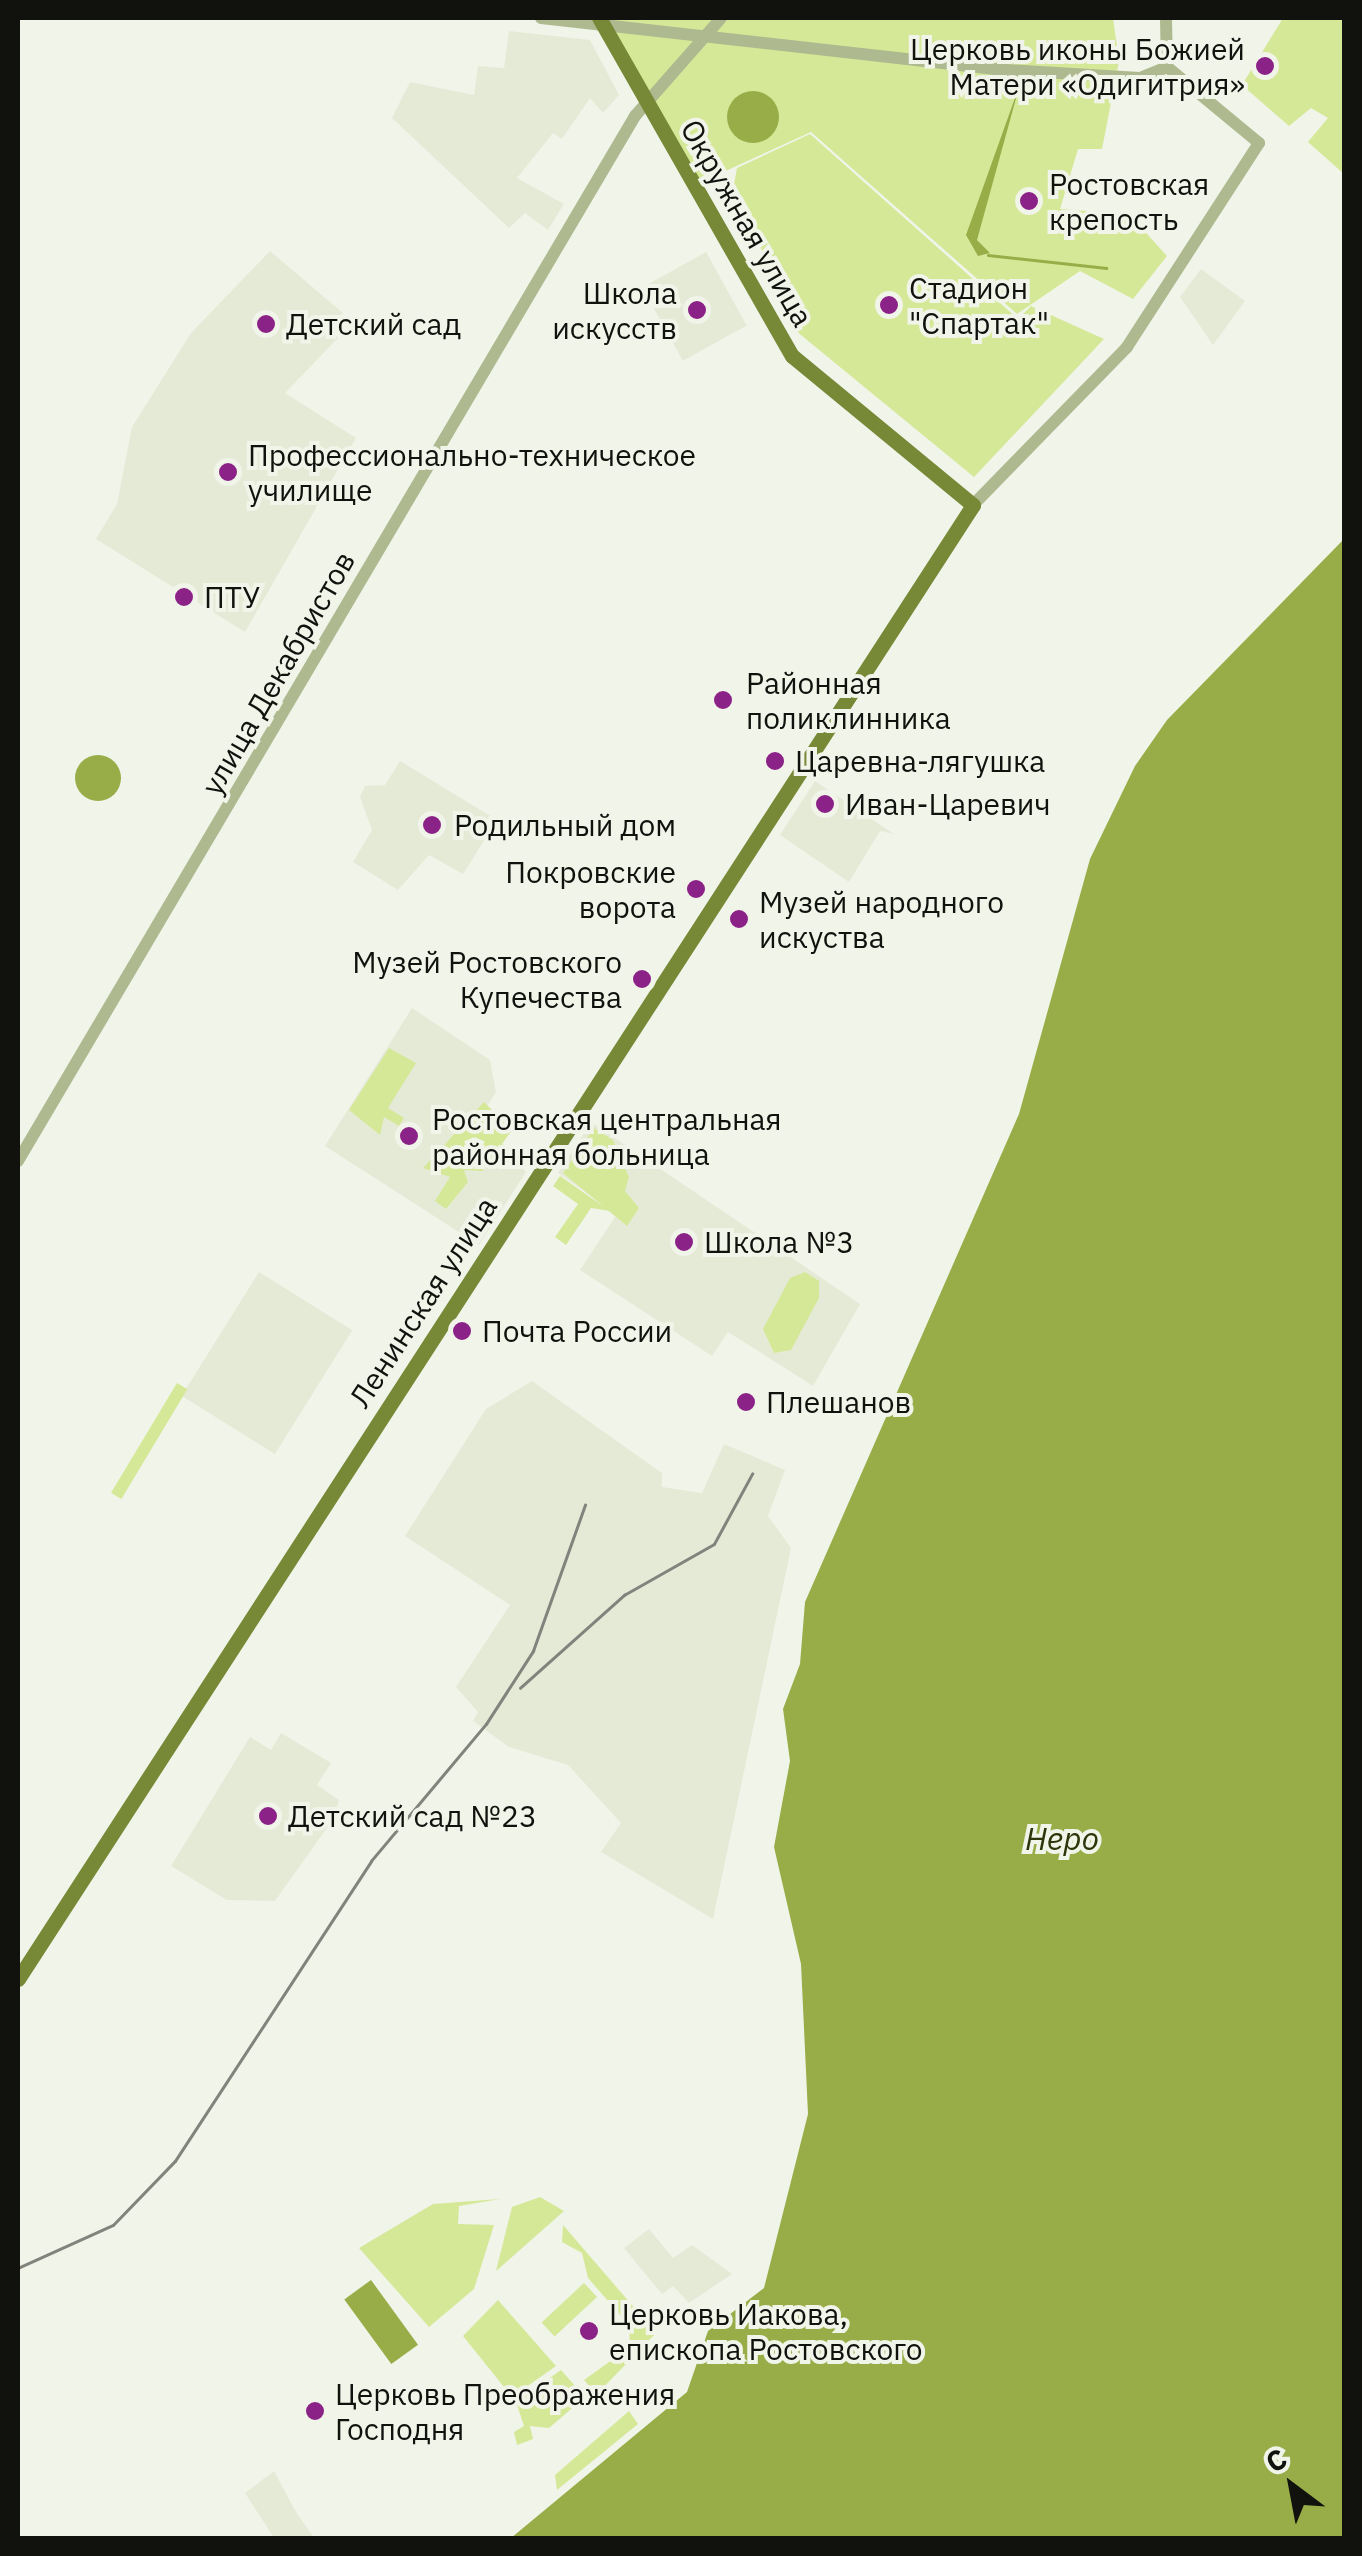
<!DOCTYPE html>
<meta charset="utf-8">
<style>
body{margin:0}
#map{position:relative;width:1362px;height:2556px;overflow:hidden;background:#f1f4e9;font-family:"IBM Plex Sans",sans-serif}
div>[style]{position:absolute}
.built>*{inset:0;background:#e5ead7;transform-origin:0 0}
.green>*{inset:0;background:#d5e897;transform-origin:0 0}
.water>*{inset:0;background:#98ad48;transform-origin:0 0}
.round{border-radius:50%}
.stream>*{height:2.5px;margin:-1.25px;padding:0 1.25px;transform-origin:1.25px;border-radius:1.25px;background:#98ad48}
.minor>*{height:12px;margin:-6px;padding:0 6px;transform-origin:6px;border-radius:6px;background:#afb990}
.major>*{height:15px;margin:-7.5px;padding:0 7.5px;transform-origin:7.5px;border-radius:7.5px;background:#778836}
.rail>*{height:2.5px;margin:-1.25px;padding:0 1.25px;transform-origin:1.25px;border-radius:1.25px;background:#81837c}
.dots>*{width:28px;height:28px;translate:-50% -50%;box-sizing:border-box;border:5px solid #f1f4e9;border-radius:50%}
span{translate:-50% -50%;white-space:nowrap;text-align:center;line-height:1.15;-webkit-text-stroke:8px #f1f4e9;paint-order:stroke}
.poi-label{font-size:30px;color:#11120e}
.right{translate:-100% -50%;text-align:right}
.left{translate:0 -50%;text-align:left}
.street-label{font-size:30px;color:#11120e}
.water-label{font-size:32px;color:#2d350a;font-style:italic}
.frame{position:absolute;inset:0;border:20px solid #11120e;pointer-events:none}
.north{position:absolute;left:1242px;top:2436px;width:100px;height:100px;-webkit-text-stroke:8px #f1f4e9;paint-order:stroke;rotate:328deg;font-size:28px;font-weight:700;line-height:40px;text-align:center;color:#11120e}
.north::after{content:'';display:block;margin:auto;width:35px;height:45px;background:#11120e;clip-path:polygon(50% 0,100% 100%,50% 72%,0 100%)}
</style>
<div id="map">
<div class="built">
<i style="clip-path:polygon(509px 31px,590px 40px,619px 95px,603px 113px,590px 98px,562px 139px,553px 133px,517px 178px,564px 204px,548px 230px,525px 213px,509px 228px,392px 118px,410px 82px,474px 95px,478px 66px,504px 68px)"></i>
<i style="clip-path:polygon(270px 251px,343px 313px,328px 328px,338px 338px,285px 393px,356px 438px,245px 632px,96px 539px,117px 504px,132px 427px,191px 333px)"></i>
<i style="left:706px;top:252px;width:84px;height:73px;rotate:61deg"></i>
<i style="clip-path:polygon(1201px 269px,1245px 301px,1213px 345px,1180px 297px)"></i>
<i style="clip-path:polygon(400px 761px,497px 820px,463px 874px,429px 855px,398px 890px,353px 862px,372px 830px,360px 797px,365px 786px,385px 785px)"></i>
<i style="clip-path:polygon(815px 781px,894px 834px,880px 831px,849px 882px,780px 835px)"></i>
<i style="clip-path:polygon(412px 1008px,490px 1060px,496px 1092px,475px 1126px,526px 1172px,479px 1245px,325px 1146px)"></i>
<i style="clip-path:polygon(591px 1122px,860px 1304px,813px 1386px,728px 1332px,712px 1356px,580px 1270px,617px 1214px,558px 1173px)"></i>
<i style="left:259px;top:1272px;width:110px;height:146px;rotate:32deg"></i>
<i style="clip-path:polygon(532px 1381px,662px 1473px,662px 1487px,702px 1493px,724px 1444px,785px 1470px,768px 1516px,791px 1548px,713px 1919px,601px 1852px,621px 1823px,568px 1765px,509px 1747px,473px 1721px,478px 1712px,456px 1687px,510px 1605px,405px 1536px,486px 1409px)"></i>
<i style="clip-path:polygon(281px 1733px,331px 1763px,317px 1785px,339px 1800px,334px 1818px,275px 1901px,227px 1900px,171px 1866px,250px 1737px,271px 1750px)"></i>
<i style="clip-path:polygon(649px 2229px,673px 2258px,692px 2245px,732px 2274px,689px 2303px,673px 2286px,662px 2294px,624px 2248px)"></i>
<i style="clip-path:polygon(274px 2471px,296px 2512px,314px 2538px,274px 2538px,245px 2493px)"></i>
</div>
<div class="green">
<i style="clip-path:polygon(602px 18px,1113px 18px,1119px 61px,1102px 149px,1078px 149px,1060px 209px,1129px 214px,1167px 256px,1133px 299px,1080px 271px,1017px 314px,811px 132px,697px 184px)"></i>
<i style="clip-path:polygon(1283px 18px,1344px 18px,1344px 174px,1308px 142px,1328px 118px,1311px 108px,1289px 126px,1242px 85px)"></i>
<i style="clip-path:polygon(810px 134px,1018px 319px,1031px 306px,1104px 339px,974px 477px,790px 326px,769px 288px,775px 274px,732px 195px,737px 168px)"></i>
<i style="clip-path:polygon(389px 1048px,416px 1063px,388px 1108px,404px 1118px,399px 1126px,384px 1117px,380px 1135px,349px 1110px)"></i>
<i style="clip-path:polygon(484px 1102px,512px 1130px,502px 1144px,523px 1158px,517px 1167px,496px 1153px,482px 1171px,464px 1170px,468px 1182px,446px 1209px,435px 1201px,450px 1177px,423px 1168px)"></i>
<i style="clip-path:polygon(594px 1128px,613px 1140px,629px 1177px,625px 1191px,639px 1208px,627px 1226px,563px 1173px)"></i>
<i style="clip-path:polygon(560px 1176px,610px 1211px,591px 1208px,566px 1245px,555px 1237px,578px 1204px,553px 1186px)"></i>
<i style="clip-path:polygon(805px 1272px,819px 1281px,819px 1298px,791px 1350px,774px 1353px,763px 1329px,790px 1278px)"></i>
<i style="left:177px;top:1383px;width:12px;height:128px;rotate:31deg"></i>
<i style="clip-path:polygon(540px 2197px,564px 2211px,496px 2271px,512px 2207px)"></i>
<i style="clip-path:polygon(500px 2199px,459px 2206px,458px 2224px,494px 2225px,474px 2289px,429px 2327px,359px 2248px,433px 2204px)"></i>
<i style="clip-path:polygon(563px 2225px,656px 2333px,597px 2394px,584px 2380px,630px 2347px,629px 2325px,588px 2278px,582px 2253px,562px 2242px)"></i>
<i style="left:584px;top:2283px;width:19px;height:58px;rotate:47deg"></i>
<i style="clip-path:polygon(498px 2300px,556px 2366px,512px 2397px,463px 2336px)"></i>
<i style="clip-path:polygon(561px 2370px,585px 2397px,549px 2428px,530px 2426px,533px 2439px,517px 2445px,514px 2432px,524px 2426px,516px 2402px)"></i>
<i style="clip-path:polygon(629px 2411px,638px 2424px,557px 2490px,555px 2475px)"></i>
</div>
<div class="water">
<i style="clip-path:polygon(1020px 84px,977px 240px,990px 253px,978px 256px,966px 235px)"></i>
<i class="round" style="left:727px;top:91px;width:52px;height:52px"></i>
<i style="clip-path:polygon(1344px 539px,1344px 2538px,511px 2538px,687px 2392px,708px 2331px,764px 2288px,808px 2114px,801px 1964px,774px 1847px,790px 1761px,783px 1709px,800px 1664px,805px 1602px,1019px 1114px,1090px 859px,1135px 766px,1167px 720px)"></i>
<i class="round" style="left:75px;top:755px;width:46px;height:46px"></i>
<i style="left:371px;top:2280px;width:80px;height:33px;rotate:54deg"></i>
</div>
<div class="stream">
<i style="left:988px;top:255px;width:119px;rotate:6.3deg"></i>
</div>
<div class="minor">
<i style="left:541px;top:18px;width:468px;rotate:6.4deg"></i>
<i style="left:1006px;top:70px;width:134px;rotate:3.4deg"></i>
<i style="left:1140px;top:78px;width:29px;rotate:-22deg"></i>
<i style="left:973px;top:505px;width:221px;rotate:-45.7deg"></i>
<i style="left:1127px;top:347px;width:243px;rotate:-57.1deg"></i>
<i style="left:1259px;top:143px;width:119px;rotate:-140.4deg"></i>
<i style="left:1167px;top:67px;width:49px;rotate:-91.2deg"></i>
<i style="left:18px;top:1161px;width:1214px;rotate:-59.44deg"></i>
<i style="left:635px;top:116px;width:130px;rotate:-48.7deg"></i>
</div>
<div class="major">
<i style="left:18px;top:1979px;width:1756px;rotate:-57.06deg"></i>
<i style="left:973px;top:505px;width:234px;rotate:-140.5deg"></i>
<i style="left:792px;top:356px;width:389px;rotate:-119.7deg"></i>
</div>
<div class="rail">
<i style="left:520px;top:1688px;width:140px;rotate:-41.8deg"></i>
<i style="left:624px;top:1595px;width:103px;rotate:-29.5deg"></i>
<i style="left:714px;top:1544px;width:80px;rotate:-61.5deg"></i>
<i style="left:18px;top:2268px;width:104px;rotate:-24.4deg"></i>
<i style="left:113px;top:2225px;width:89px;rotate:-45.9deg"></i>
<i style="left:175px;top:2161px;width:358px;rotate:-56.8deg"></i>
<i style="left:371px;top:1861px;width:179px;rotate:-50deg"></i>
<i style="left:486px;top:1724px;width:87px;rotate:-57.2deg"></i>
<i style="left:533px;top:1651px;width:155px;rotate:-70.4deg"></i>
</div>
<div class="dots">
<i style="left:1265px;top:66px;background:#8b2287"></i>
<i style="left:1029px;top:201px;background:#8b2287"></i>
<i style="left:889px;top:305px;background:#8b2287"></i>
<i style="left:697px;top:310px;background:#8b2287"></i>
<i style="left:266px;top:324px;background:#8b2287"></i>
<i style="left:228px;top:472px;background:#8b2287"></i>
<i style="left:184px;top:597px;background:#8b2287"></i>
<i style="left:723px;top:700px;background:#8b2287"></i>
<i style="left:775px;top:761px;background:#8b2287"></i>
<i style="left:825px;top:804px;background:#8b2287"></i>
<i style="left:432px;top:825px;background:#8b2287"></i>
<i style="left:696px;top:889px;background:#8b2287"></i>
<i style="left:739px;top:919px;background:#8b2287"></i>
<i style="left:642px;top:979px;background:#8b2287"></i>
<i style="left:409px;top:1136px;background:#8b2287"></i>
<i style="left:684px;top:1242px;background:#8b2287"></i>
<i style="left:462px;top:1331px;background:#8b2287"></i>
<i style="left:746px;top:1402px;background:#8b2287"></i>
<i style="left:268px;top:1816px;background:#8b2287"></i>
<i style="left:589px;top:2331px;background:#8b2287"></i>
<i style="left:315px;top:2411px;background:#8b2287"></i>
</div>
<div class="poi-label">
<span class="right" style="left:1245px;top:66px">Церковь иконы Божией<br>Матери «Одигитрия»</span>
<span class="left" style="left:1049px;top:201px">Ростовская<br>крепость</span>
<span class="left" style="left:909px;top:305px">Стадион<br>"Спартак"</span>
<span class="right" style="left:677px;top:310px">Школа<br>искусств</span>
<span class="left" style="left:286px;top:324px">Детский сад</span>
<span class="left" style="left:248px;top:472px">Профессионально-техническое<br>училище</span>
<span class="left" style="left:204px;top:597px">ПТУ</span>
<span class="left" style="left:746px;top:700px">Районная<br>поликлинника</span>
<span class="left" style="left:795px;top:761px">Царевна-лягушка</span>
<span class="left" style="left:845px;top:804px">Иван-Царевич</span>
<span class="left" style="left:454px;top:825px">Родильный дом</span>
<span class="right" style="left:676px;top:889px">Покровские<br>ворота</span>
<span class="left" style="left:759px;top:919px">Музей народного<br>искуства</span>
<span class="right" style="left:622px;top:979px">Музей Ростовского<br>Купечества</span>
<span class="left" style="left:432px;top:1136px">Ростовская центральная<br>районная больница</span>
<span class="left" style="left:704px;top:1242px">Школа №3</span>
<span class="left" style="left:482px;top:1331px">Почта России</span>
<span class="left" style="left:766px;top:1402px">Плешанов</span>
<span class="left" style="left:288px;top:1816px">Детский сад №23</span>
<span class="left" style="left:609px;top:2331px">Церковь Иакова,<br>епископа Ростовского</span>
<span class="left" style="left:335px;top:2411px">Церковь Преображения<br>Господня</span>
</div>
<div class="street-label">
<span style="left:747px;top:223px;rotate:60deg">Окружная улица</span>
<span style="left:278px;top:673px;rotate:-60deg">улица Декабристов</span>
<span style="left:423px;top:1302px;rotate:-57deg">Ленинская улица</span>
</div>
<div class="water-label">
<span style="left:1062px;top:1838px">Неро</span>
</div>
<div class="frame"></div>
<div class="north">С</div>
</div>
